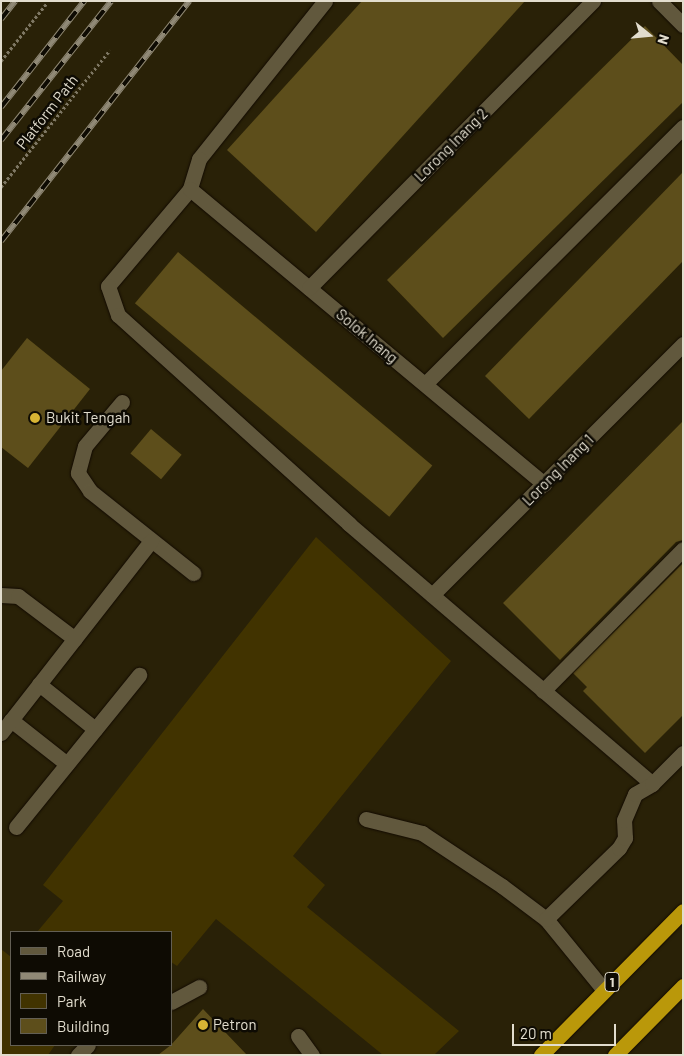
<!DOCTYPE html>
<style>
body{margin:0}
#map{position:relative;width:684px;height:1056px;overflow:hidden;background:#292107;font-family:Barlow,sans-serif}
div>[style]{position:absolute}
.green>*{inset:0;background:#413300}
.building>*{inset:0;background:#5d4e1b;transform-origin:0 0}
.path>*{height:3px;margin-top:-1.5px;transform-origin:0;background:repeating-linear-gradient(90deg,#7e7763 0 2.5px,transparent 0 5px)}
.roads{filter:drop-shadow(0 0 1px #120a00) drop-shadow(0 0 1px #120a00)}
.minor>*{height:15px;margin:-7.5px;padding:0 7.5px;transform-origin:7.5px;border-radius:7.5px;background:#61583d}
.highway>*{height:15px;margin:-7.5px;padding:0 7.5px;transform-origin:7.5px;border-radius:7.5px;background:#ba980a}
.rail>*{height:5.5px;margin-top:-2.75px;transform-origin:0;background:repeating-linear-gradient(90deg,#0e0b03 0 11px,#908976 0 22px);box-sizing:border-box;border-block:1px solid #908976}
.dots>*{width:14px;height:14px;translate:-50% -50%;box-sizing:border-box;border:2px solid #0e0b03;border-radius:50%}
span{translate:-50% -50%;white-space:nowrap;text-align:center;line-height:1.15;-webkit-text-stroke:5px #0e0b03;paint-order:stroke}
.shield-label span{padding:1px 4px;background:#0e0b03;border:1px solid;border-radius:4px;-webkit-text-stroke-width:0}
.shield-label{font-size:14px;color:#e2ddce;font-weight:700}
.street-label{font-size:15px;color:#e2ddce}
.poi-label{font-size:15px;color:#e2ddce}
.left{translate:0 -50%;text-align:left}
.frame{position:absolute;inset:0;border:2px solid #e2ddce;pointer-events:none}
.legend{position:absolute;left:10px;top:931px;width:162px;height:115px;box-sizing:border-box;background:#0e0b03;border:1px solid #635f54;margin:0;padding:6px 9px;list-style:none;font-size:15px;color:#e2ddce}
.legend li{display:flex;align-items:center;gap:10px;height:25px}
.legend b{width:25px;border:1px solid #635f54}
.north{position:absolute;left:624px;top:10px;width:50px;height:50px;-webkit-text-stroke:4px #0e0b03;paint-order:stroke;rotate:107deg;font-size:14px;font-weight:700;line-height:20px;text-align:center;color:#e2ddce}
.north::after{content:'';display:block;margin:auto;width:18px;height:22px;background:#e2ddce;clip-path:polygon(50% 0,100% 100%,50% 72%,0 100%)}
.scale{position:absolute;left:512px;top:1024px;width:104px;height:22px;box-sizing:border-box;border:2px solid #e2ddce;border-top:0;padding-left:6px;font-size:15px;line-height:18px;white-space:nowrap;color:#e2ddce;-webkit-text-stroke:4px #0e0b03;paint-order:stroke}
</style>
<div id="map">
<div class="green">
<i style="clip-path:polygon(316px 537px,451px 661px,293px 856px,325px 885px,307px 907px,459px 1031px,434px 1055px,383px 1055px,216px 919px,177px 966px,171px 962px,171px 932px,37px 932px,63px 901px,43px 885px)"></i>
<i style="clip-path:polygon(1px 949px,11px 957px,11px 1045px,55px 1045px,48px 1055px,1px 1055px)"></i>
</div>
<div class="building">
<i style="clip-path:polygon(362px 1px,525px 1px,316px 232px,227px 150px)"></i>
<i style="clip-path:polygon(645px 26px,683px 65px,683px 102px,443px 338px,387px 280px)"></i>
<i style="clip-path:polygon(683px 172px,683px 261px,529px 419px,485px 376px)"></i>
<i style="left:178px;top:252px;width:332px;height:67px;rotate:40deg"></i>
<i style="clip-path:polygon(27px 338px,90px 389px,28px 468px,1px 447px,1px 371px)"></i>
<i style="clip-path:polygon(683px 421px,683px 540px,676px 542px,560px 660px,503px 603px)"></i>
<i style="left:151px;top:429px;width:40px;height:32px;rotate:40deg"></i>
<i style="clip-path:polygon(683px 563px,683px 715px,645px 753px,583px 691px,587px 687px,573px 673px)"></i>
<i style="clip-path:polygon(203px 1009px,247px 1055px,158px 1055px,171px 1045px)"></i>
</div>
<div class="path">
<i style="left:1px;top:61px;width:74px;rotate:-51.6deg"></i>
<i style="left:1px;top:187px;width:175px;rotate:-51.5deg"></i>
</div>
<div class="roads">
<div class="minor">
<i style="left:325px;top:1px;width:202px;rotate:128.6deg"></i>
<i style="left:199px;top:159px;width:31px;rotate:107deg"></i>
<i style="left:190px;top:189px;width:127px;rotate:130.2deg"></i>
<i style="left:108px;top:286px;width:31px;rotate:71deg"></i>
<i style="left:118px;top:315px;width:312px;rotate:42.1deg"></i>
<i style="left:349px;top:524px;width:399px;rotate:40.6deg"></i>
<i style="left:659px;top:1px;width:34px;rotate:45deg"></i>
<i style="left:190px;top:189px;width:461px;rotate:39.8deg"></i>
<i style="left:309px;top:288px;width:404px;rotate:-45.3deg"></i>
<i style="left:425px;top:384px;width:364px;rotate:-44.9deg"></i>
<i style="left:122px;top:402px;width:57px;rotate:130.1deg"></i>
<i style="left:85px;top:446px;width:28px;rotate:105deg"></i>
<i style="left:78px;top:473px;width:22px;rotate:56deg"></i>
<i style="left:90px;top:491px;width:132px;rotate:38.5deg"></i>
<i style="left:1px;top:595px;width:17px;rotate:3deg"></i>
<i style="left:18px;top:596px;width:71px;rotate:37deg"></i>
<i style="left:432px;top:595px;width:355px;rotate:-45deg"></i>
<i style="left:39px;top:684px;width:72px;rotate:38.8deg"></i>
<i style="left:543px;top:691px;width:199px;rotate:-45.4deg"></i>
<i style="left:11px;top:720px;width:71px;rotate:38.2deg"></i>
<i style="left:1px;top:733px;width:244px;rotate:-52deg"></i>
<i style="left:366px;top:819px;width:58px;rotate:14deg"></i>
<i style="left:422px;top:833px;width:96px;rotate:33.5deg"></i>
<i style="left:502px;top:886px;width:55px;rotate:36.9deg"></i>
<i style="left:546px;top:919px;width:92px;rotate:50.8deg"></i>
<i style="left:16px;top:827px;width:196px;rotate:-51deg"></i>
<i style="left:546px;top:919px;width:102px;rotate:-44.2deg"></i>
<i style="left:619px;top:848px;width:12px;rotate:-59deg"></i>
<i style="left:625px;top:838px;width:18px;rotate:-93deg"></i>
<i style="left:624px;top:820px;width:28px;rotate:-67deg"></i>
<i style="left:635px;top:794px;width:20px;rotate:-30deg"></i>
<i style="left:652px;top:784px;width:44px;rotate:-45deg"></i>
<i style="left:171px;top:1002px;width:32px;rotate:-28deg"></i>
<i style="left:298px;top:1036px;width:24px;rotate:54deg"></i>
<i style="left:78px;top:1055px;width:14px;rotate:-45deg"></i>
</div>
<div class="highway">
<i style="left:541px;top:1055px;width:202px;rotate:-45.4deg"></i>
<i style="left:615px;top:1055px;width:97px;rotate:-45.4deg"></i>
</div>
</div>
<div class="rail">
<i style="left:1px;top:19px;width:23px;rotate:-52deg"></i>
<i style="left:1px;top:107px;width:135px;rotate:-51.9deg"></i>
<i style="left:1px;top:140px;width:177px;rotate:-51.6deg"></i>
<i style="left:1px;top:241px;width:305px;rotate:-51.9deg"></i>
</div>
<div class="dots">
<i style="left:35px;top:418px;background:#d7b434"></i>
<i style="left:203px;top:1025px;background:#d7b434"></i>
</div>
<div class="shield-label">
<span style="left:612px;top:982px">1</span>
</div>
<div class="street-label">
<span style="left:47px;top:112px;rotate:-52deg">Platform Path</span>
<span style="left:451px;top:145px;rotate:-45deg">Lorong Inang 2</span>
<span style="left:367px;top:336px;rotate:40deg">Solok Inang</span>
<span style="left:558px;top:470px;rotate:-45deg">Lorong Inang 1</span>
</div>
<div class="poi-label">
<span class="left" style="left:46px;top:418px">Bukit Tengah</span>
<span class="left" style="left:213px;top:1025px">Petron</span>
</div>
<div class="frame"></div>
<ul class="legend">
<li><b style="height:6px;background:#61583d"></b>Road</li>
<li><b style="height:6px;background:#908976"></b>Railway</li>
<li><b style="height:14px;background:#413300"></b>Park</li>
<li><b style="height:14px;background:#5d4e1b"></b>Building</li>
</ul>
<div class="north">N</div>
<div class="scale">20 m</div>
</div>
